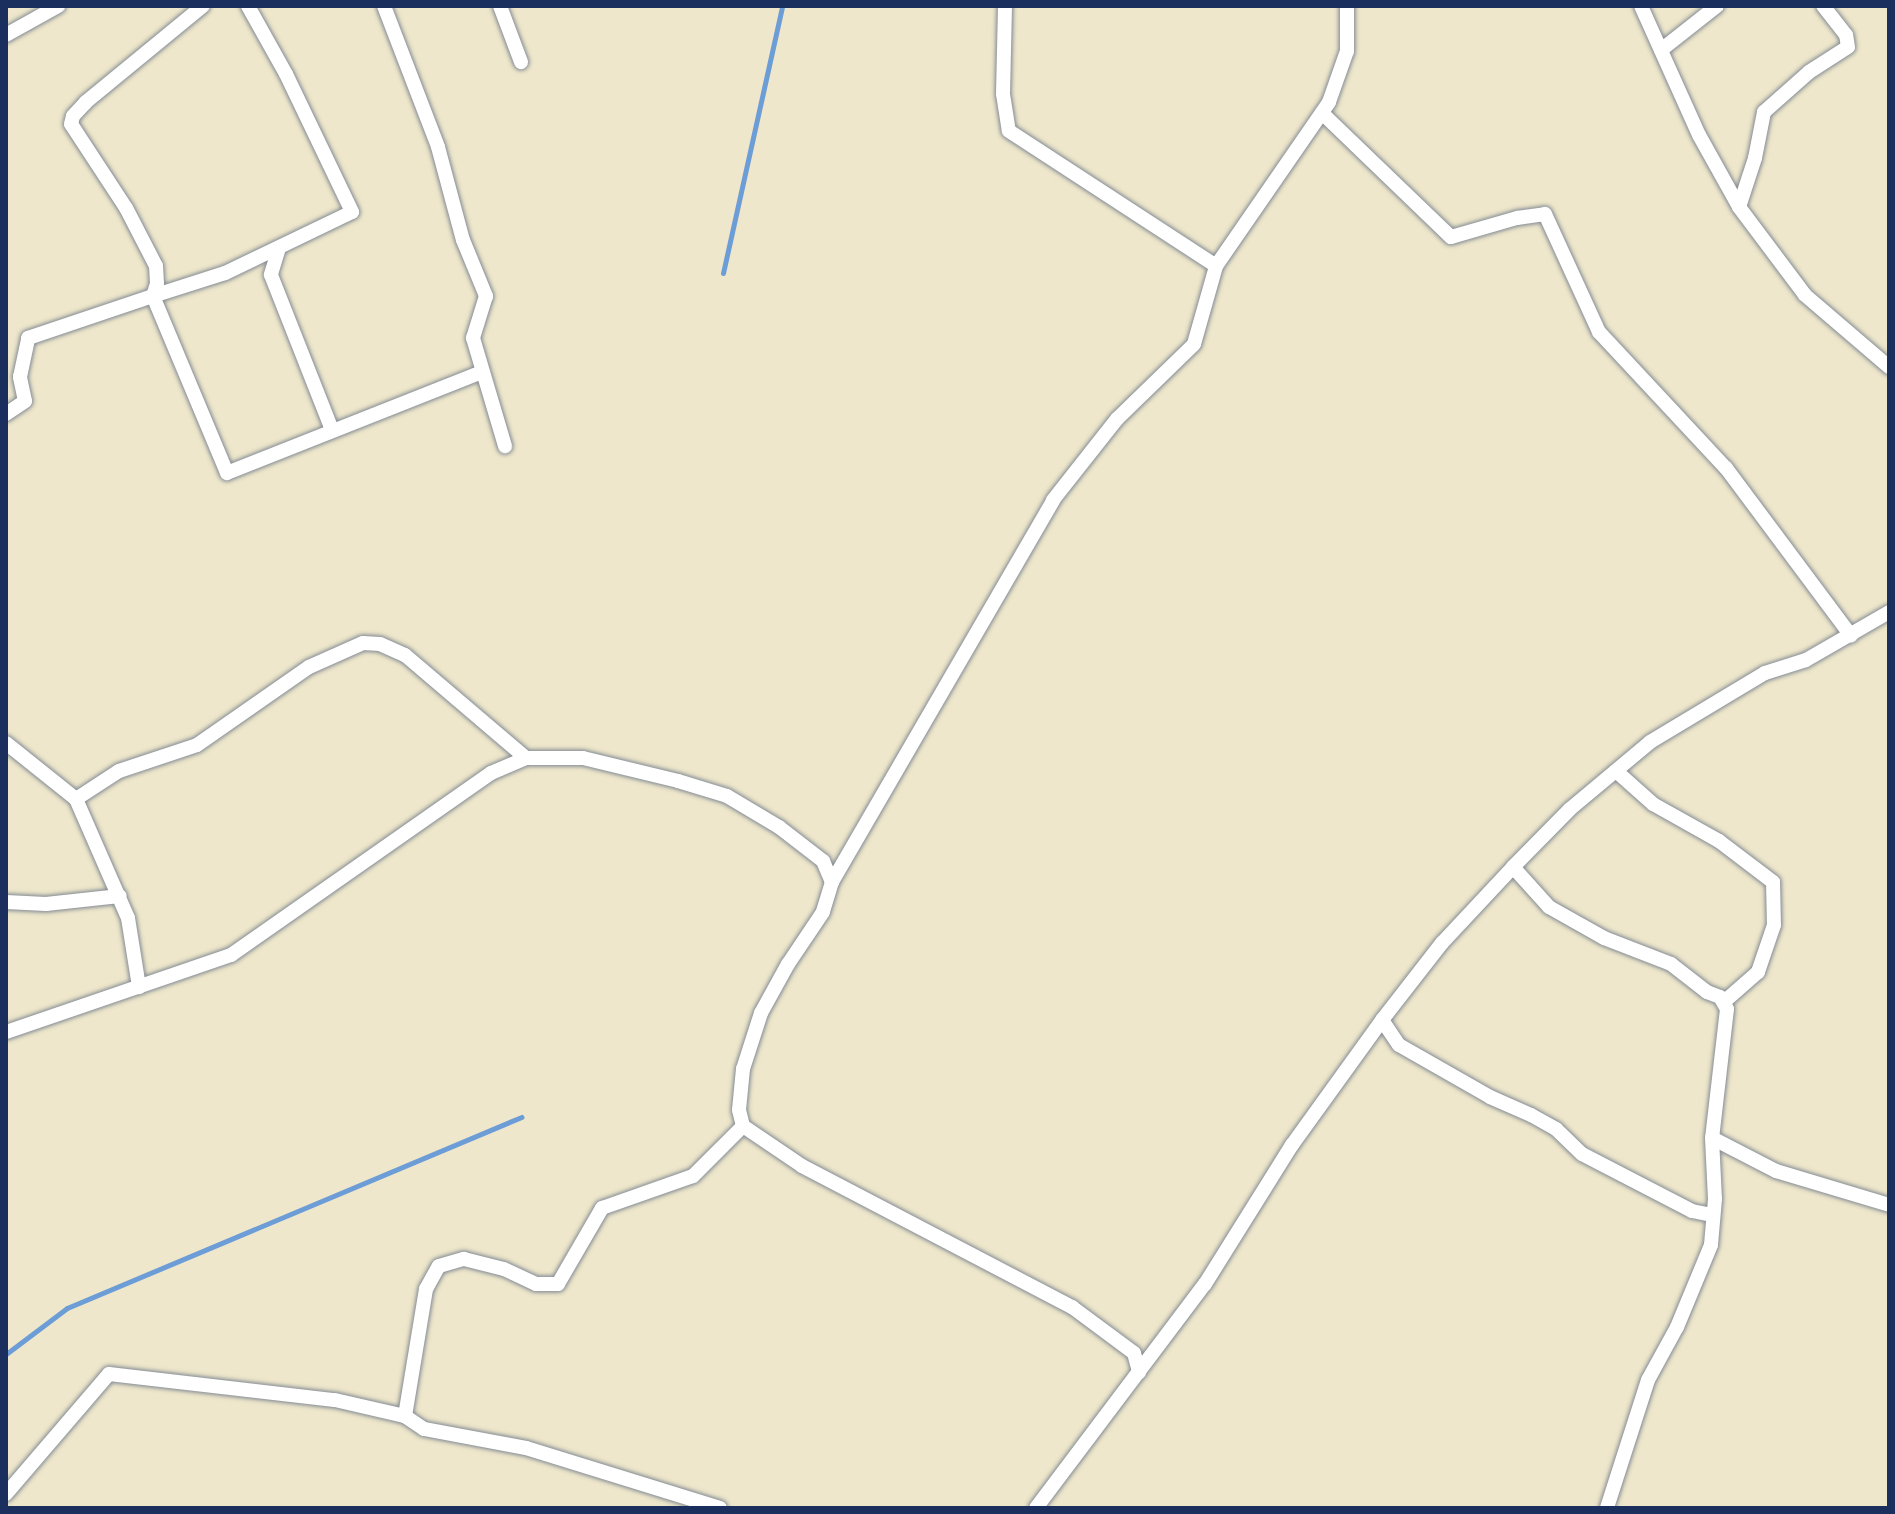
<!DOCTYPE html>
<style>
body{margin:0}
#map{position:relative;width:1895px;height:1514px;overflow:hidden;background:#eee7cb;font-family:Pangolin,sans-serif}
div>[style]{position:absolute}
.stream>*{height:5px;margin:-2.5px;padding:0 2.5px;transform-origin:2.5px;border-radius:2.5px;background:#6d9dd7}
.roads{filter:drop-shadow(0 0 2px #848b94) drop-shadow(0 0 2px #848b94)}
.minor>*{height:14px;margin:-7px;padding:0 7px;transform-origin:7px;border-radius:7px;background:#fff}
span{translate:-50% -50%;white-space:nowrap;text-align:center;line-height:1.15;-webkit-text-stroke:7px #fbf7ec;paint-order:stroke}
.frame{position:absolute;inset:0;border:8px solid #1b2f5e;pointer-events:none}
</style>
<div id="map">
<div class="stream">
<i style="left:723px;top:273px;width:273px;rotate:-77.5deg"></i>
<i style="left:6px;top:1354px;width:76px;rotate:-37deg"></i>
<i style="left:67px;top:1308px;width:493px;rotate:-22.8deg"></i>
</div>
<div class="roads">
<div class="minor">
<i style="left:248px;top:6px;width:78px;rotate:60.8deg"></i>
<i style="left:286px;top:74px;width:153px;rotate:64.4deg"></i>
<i style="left:352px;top:212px;width:141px;rotate:154.3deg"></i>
<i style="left:225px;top:273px;width:76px;rotate:162.3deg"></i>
<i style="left:153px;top:296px;width:192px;rotate:67.3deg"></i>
<i style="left:227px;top:473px;width:274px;rotate:-21.6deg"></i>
<i style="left:384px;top:6px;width:151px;rotate:69deg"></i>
<i style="left:438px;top:147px;width:96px;rotate:75deg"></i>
<i style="left:463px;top:240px;width:61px;rotate:67.7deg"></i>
<i style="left:486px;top:296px;width:44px;rotate:107.2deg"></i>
<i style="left:473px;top:338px;width:113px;rotate:73.5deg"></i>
<i style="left:500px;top:6px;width:60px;rotate:69.4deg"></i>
<i style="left:1005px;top:6px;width:88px;rotate:91.3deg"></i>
<i style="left:1003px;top:94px;width:37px;rotate:81deg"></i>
<i style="left:1009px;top:131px;width:247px;rotate:33.1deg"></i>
<i style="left:1641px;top:6px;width:141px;rotate:65.8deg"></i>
<i style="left:1699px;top:135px;width:82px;rotate:60.9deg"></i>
<i style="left:1739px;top:207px;width:110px;rotate:53.1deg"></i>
<i style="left:1805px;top:295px;width:111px;rotate:40.6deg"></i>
<i style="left:6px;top:35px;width:60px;rotate:-29.1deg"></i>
<i style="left:1661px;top:50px;width:71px;rotate:-38.2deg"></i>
<i style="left:1322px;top:113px;width:179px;rotate:43.9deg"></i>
<i style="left:1451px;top:237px;width:69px;rotate:-16.1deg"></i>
<i style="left:1517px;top:218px;width:28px;rotate:-8deg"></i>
<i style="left:1545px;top:214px;width:130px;rotate:65.4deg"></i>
<i style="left:1599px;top:332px;width:186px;rotate:47deg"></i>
<i style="left:1726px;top:468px;width:209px;rotate:53.3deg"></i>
<i style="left:1739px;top:207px;width:52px;rotate:-71.9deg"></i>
<i style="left:1755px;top:158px;width:47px;rotate:-78.9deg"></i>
<i style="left:1764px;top:112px;width:60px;rotate:-41.6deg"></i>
<i style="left:1809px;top:72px;width:46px;rotate:-32.7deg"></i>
<i style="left:1848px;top:47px;width:12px;rotate:-99deg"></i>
<i style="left:1846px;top:35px;width:37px;rotate:-128deg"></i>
<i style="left:279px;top:248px;width:28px;rotate:107deg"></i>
<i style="left:271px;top:275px;width:167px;rotate:68.5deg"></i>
<i style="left:6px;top:414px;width:23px;rotate:-34deg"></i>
<i style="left:25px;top:401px;width:25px;rotate:-102deg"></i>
<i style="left:20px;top:377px;width:40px;rotate:-78deg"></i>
<i style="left:28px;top:338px;width:132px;rotate:-18.6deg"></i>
<i style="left:153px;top:296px;width:13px;rotate:-72deg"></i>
<i style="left:157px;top:284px;width:18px;rotate:-93deg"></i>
<i style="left:156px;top:266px;width:65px;rotate:-117.3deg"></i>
<i style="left:126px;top:208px;width:100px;rotate:-123.2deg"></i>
<i style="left:71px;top:124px;width:8px;rotate:-76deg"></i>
<i style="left:73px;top:116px;width:19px;rotate:-47deg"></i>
<i style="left:86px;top:102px;width:151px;rotate:-39.4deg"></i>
<i style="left:6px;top:743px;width:90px;rotate:38.7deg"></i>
<i style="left:76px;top:799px;width:130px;rotate:66.4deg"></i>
<i style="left:128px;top:918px;width:70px;rotate:80.9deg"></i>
<i style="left:1616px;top:771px;width:50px;rotate:41.7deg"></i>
<i style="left:1653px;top:804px;width:76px;rotate:29.3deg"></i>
<i style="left:1719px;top:841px;width:68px;rotate:37.2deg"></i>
<i style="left:1773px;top:882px;width:43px;rotate:88.7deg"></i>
<i style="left:1774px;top:925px;width:50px;rotate:108.8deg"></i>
<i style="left:1758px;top:972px;width:44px;rotate:138.7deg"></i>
<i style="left:76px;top:799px;width:51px;rotate:-33.1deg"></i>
<i style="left:119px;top:771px;width:82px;rotate:-18.4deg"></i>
<i style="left:197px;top:745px;width:136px;rotate:-34.9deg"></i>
<i style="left:309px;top:667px;width:59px;rotate:-24deg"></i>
<i style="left:363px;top:643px;width:17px;rotate:3deg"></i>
<i style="left:380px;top:644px;width:27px;rotate:24deg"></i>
<i style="left:405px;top:655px;width:159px;rotate:40.4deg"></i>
<i style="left:1513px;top:867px;width:54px;rotate:48deg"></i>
<i style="left:1549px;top:907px;width:63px;rotate:29.4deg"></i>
<i style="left:1604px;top:938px;width:72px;rotate:21.2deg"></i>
<i style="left:1671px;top:964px;width:46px;rotate:37.9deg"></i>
<i style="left:1707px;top:992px;width:14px;rotate:21deg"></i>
<i style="left:1720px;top:997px;width:14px;rotate:60deg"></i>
<i style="left:1727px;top:1009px;width:130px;rotate:96.6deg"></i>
<i style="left:1712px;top:1138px;width:61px;rotate:87.2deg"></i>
<i style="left:1715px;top:1199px;width:46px;rotate:95deg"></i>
<i style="left:1711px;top:1245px;width:89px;rotate:112.5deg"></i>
<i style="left:1677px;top:1327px;width:60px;rotate:118.7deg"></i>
<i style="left:1648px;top:1380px;width:134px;rotate:107.8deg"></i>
<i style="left:832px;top:882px;width:441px;rotate:-59.9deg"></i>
<i style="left:1053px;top:500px;width:103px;rotate:-51.7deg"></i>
<i style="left:1117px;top:419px;width:107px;rotate:-44.2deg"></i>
<i style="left:1194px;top:344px;width:81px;rotate:-74.2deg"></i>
<i style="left:1216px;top:266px;width:199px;rotate:-55.4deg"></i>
<i style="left:1329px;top:102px;width:54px;rotate:-70.6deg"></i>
<i style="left:1347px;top:51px;width:45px;rotate:-90deg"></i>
<i style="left:6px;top:902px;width:40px;rotate:2.9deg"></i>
<i style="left:46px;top:904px;width:74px;rotate:-6.2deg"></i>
<i style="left:1382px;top:1020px;width:30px;rotate:56deg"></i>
<i style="left:1399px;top:1045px;width:105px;rotate:29.7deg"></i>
<i style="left:1490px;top:1097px;width:45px;rotate:23.7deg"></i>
<i style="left:1531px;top:1115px;width:29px;rotate:29deg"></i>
<i style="left:1556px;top:1129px;width:36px;rotate:44deg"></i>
<i style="left:1582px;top:1154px;width:124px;rotate:27.4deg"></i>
<i style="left:1692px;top:1211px;width:21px;rotate:11deg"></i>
<i style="left:6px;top:1032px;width:238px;rotate:-18.9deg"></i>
<i style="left:231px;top:955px;width:317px;rotate:-35deg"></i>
<i style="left:491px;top:773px;width:38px;rotate:-23deg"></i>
<i style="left:526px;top:758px;width:57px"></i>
<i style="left:583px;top:758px;width:98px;rotate:13.6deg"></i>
<i style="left:678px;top:781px;width:51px;rotate:17deg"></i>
<i style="left:727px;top:796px;width:61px;rotate:30.8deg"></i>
<i style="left:779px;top:827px;width:56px;rotate:37.7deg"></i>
<i style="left:823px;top:861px;width:23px;rotate:67deg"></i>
<i style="left:832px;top:882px;width:31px;rotate:107deg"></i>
<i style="left:823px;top:912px;width:63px;rotate:123.9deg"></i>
<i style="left:788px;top:964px;width:56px;rotate:118.9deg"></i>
<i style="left:761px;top:1013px;width:59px;rotate:107.8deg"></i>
<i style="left:743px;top:1069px;width:41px;rotate:95.6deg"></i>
<i style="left:739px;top:1110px;width:16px;rotate:76deg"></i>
<i style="left:743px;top:1126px;width:71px;rotate:34.1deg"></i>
<i style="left:802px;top:1166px;width:305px;rotate:27.6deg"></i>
<i style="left:1072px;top:1307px;width:77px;rotate:36.6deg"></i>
<i style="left:1134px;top:1353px;width:20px;rotate:75deg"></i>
<i style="left:1712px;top:1138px;width:72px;rotate:27.3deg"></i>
<i style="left:1776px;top:1171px;width:118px;rotate:16.7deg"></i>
<i style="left:6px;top:1494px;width:158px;rotate:-49.4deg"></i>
<i style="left:109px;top:1374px;width:227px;rotate:6.6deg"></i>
<i style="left:335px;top:1400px;width:72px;rotate:12.9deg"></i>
<i style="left:720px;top:1508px;width:203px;rotate:-162.8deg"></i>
<i style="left:526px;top:1448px;width:104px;rotate:-169.4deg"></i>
<i style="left:424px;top:1429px;width:23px;rotate:-146deg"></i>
<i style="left:405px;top:1416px;width:129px;rotate:-80.6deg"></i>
<i style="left:426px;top:1289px;width:26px;rotate:-61deg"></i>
<i style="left:439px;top:1266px;width:26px;rotate:-16deg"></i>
<i style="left:464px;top:1259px;width:41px;rotate:14deg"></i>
<i style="left:504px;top:1269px;width:35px;rotate:25deg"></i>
<i style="left:536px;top:1284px;width:22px"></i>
<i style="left:558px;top:1284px;width:88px;rotate:-59.9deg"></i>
<i style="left:602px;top:1208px;width:96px;rotate:-19.4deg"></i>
<i style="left:693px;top:1176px;width:71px;rotate:-45deg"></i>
<i style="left:1036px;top:1508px;width:281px;rotate:-53deg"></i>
<i style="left:1205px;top:1284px;width:164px;rotate:-58deg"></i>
<i style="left:1292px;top:1145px;width:154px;rotate:-54.2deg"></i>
<i style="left:1382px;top:1020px;width:98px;rotate:-52.1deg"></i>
<i style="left:1442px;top:943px;width:104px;rotate:-46.9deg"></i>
<i style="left:1513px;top:867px;width:81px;rotate:-45.5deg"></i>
<i style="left:1570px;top:809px;width:104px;rotate:-39.9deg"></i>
<i style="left:1650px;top:742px;width:134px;rotate:-31deg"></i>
<i style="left:1765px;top:673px;width:43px;rotate:-17.6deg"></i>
<i style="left:1806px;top:660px;width:96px;rotate:-30deg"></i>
</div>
</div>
<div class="frame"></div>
</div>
